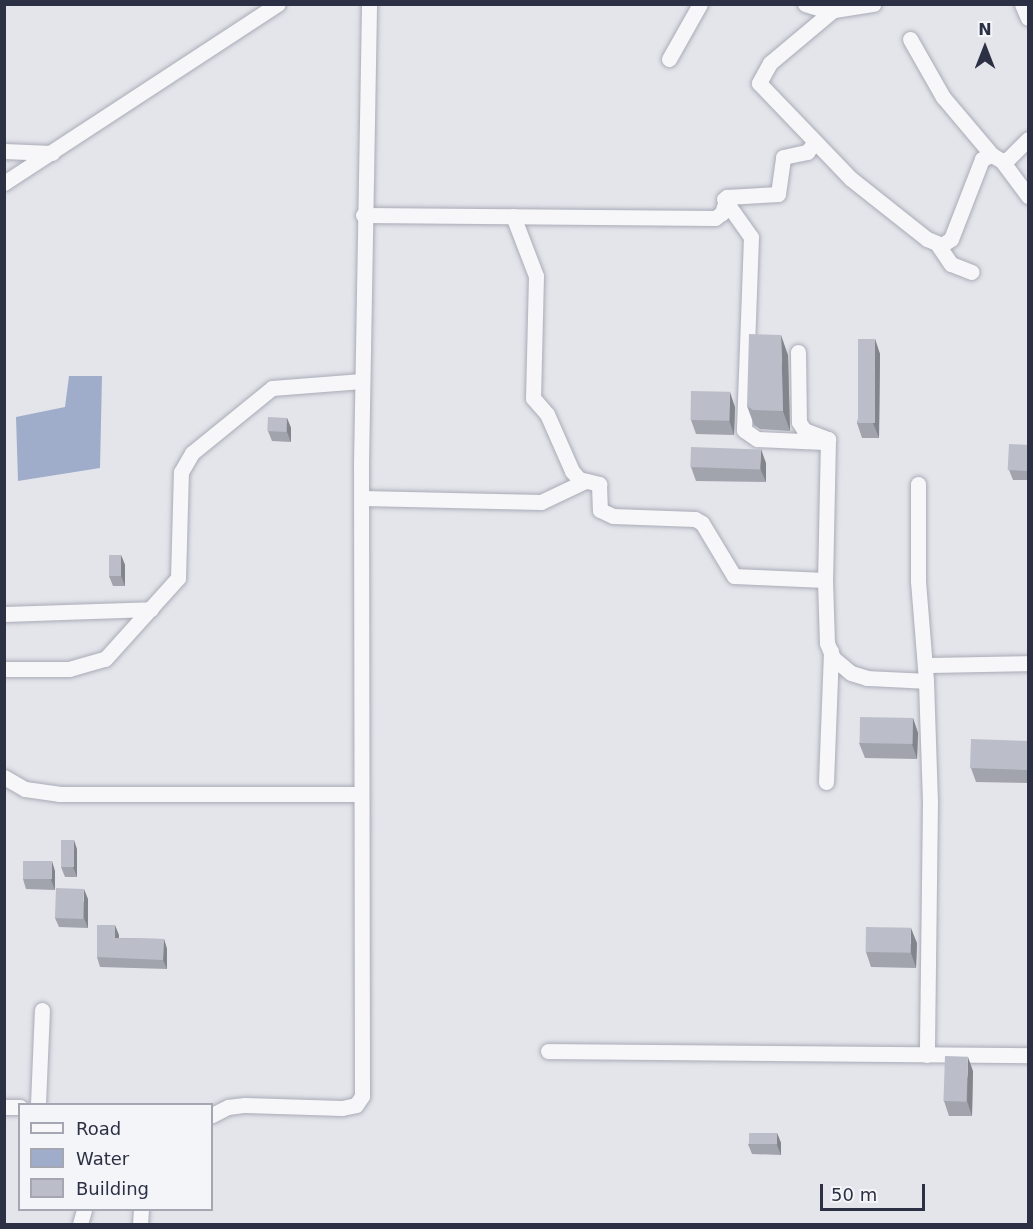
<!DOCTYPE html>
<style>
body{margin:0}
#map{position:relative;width:1033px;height:1229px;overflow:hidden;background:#e4e5eb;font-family:"DejaVu Sans",sans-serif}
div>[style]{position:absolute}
.water>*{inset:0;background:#9fadcb}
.roads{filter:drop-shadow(0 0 2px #a9abb6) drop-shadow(0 0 2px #a9abb6)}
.minor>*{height:15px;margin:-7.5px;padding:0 7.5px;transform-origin:7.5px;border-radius:7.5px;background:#f7f7fa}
.wall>*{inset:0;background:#a1a3ad}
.shaded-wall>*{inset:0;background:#83858d}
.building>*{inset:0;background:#bbbec9;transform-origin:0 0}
span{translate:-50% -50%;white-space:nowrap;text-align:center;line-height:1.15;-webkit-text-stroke:4.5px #f4f5f9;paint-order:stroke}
.frame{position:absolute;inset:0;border:6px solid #2b3044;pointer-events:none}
.legend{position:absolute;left:18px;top:1103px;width:195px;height:108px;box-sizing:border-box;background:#f4f5f9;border:2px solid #a4a6b1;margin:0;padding:8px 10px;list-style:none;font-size:18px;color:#2b3044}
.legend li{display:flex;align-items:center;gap:12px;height:30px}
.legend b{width:30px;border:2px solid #a4a6b1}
.north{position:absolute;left:955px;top:18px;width:60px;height:60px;-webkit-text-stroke:4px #f4f5f9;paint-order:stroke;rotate:0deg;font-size:16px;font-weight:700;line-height:24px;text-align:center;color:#2b3044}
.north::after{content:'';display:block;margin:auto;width:21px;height:27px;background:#2b3044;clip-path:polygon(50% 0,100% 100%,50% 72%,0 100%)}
.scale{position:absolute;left:820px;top:1184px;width:105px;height:27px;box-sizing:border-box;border:3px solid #2b3044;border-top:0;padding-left:8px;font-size:18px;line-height:21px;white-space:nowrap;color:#2b3044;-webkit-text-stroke:4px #f4f5f9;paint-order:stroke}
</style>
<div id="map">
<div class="water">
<i style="clip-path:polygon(69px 376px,102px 376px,100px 468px,18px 481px,16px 417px,65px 407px)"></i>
</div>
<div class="roads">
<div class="minor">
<i style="left:805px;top:4px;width:24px;rotate:17deg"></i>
<i style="left:828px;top:11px;width:46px;rotate:-8.8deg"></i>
<i style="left:1022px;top:4px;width:15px;rotate:67deg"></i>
<i style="left:832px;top:11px;width:81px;rotate:140deg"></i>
<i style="left:770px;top:63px;width:23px;rotate:119deg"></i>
<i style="left:759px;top:83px;width:132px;rotate:46.2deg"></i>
<i style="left:850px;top:178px;width:98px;rotate:38.4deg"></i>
<i style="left:927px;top:239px;width:16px;rotate:22deg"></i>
<i style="left:942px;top:245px;width:11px;rotate:-34deg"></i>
<i style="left:951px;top:239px;width:86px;rotate:-68.8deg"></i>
<i style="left:982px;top:159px;width:11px;rotate:-22deg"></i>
<i style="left:992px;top:155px;width:12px;rotate:31deg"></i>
<i style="left:1002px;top:161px;width:6px;rotate:-18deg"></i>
<i style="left:1008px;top:159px;width:28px;rotate:-45deg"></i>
<i style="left:910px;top:39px;width:67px;rotate:60.4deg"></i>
<i style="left:943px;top:97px;width:76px;rotate:49.8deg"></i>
<i style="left:669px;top:59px;width:63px;rotate:-60.6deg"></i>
<i style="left:4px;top:151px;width:48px;rotate:2.4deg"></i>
<i style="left:1002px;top:161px;width:44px;rotate:53.4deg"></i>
<i style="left:4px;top:183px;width:327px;rotate:-33.2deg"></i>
<i style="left:724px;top:199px;width:47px;rotate:54.6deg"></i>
<i style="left:751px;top:237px;width:193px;rotate:92.1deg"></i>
<i style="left:744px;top:430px;width:16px;rotate:35deg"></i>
<i style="left:757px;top:439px;width:67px;rotate:2.6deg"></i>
<i style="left:363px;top:215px;width:352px;rotate:0.5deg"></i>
<i style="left:715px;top:218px;width:9px;rotate:-36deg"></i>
<i style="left:722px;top:213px;width:17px;rotate:-73deg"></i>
<i style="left:727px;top:197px;width:51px;rotate:-3.4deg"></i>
<i style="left:778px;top:194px;width:37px;rotate:-82deg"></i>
<i style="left:783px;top:157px;width:25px;rotate:-12deg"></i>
<i style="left:807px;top:152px;width:11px;rotate:-52deg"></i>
<i style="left:513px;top:216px;width:64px;rotate:69deg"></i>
<i style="left:536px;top:276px;width:122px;rotate:91.4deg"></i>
<i style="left:533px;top:398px;width:21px;rotate:49deg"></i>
<i style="left:547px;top:414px;width:62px;rotate:66.3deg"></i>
<i style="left:572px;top:471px;width:11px;rotate:49deg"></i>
<i style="left:579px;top:479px;width:21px;rotate:14deg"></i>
<i style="left:599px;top:484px;width:26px;rotate:88deg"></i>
<i style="left:600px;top:510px;width:14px;rotate:25deg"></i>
<i style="left:613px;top:516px;width:82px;rotate:2.1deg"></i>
<i style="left:695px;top:519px;width:8px;rotate:30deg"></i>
<i style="left:702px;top:523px;width:62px;rotate:58.9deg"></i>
<i style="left:734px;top:576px;width:91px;rotate:2.5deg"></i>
<i style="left:938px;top:245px;width:23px;rotate:56deg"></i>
<i style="left:951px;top:264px;width:22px;rotate:21deg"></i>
<i style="left:798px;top:352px;width:70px;rotate:89.2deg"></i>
<i style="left:799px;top:422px;width:9px;rotate:58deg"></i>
<i style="left:804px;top:430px;width:26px;rotate:21deg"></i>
<i style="left:828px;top:439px;width:141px;rotate:91.2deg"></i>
<i style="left:825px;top:580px;width:63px;rotate:88.2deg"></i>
<i style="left:827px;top:643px;width:16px;rotate:68deg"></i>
<i style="left:833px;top:658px;width:23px;rotate:40deg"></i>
<i style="left:851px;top:673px;width:17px;rotate:17deg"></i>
<i style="left:867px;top:678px;width:59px;rotate:2.9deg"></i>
<i style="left:918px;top:484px;width:97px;rotate:90deg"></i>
<i style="left:918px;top:581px;width:100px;rotate:85.4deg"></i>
<i style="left:926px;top:681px;width:120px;rotate:88.1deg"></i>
<i style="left:930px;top:801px;width:254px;rotate:90.7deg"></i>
<i style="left:362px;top:498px;width:179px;rotate:1.3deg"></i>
<i style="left:541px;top:502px;width:49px;rotate:-25.5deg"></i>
<i style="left:4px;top:614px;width:147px;rotate:-1.9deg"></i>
<i style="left:925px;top:665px;width:103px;rotate:-1.1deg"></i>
<i style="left:4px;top:669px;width:65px"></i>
<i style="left:69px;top:669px;width:37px;rotate:-16deg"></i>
<i style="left:105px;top:659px;width:109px;rotate:-48deg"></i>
<i style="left:178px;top:578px;width:106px;rotate:-88.4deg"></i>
<i style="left:181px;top:472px;width:22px;rotate:-60deg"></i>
<i style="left:192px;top:453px;width:103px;rotate:-39.1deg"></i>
<i style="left:272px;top:388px;width:90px;rotate:-4.4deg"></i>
<i style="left:4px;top:777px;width:24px;rotate:30deg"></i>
<i style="left:25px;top:789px;width:34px;rotate:8deg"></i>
<i style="left:59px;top:794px;width:301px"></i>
<i style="left:826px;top:782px;width:131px;rotate:-87.8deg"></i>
<i style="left:548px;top:1051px;width:480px;rotate:0.5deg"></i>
<i style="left:38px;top:1104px;width:94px;rotate:-87.6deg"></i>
<i style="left:4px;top:1107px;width:16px"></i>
<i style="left:212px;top:1115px;width:18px;rotate:-27deg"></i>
<i style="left:228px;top:1107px;width:17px;rotate:-7deg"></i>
<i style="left:245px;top:1105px;width:97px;rotate:1.8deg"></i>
<i style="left:342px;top:1108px;width:14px;rotate:-12deg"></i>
<i style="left:356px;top:1105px;width:11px;rotate:-56deg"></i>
<i style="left:362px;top:1096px;width:631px;rotate:-90.09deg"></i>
<i style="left:361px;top:465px;width:461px;rotate:-89deg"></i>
<i style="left:80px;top:1224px;width:15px;rotate:-74deg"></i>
<i style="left:140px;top:1224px;width:14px;rotate:-86deg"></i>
</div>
</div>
<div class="wall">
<i style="clip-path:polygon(875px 339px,880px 354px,879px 438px,862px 438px,857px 423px)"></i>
<i style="clip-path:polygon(788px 355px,790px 431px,760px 429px,754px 425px,747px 406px)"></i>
<i style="clip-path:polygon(735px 407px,734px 435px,696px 434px,691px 420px)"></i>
<i style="clip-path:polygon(287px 418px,291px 428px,291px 442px,272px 441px,268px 431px)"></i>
<i style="clip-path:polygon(1029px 445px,1029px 480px,1013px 480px,1009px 470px)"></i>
<i style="clip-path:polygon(766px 463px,766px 482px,696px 481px,691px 467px)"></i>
<i style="clip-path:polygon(121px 555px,125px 565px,125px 586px,113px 586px,109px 576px)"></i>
<i style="clip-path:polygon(913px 718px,918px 733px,917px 759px,865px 758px,859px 743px)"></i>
<i style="clip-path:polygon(1029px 741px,1029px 783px,976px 782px,971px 768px)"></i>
<i style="clip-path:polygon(77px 849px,77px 877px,65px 877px,61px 867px)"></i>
<i style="clip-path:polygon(55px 871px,55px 890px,26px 889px,23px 879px)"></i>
<i style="clip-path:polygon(88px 899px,88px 928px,59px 927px,55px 918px)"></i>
<i style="clip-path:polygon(119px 935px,119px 938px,164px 939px,167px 949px,167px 969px,100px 967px,97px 957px)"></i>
<i style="clip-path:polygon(917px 943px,916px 968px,871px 967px,866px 952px)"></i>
<i style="clip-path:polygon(973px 1071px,972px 1116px,949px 1116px,944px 1101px)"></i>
<i style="clip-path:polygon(777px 1133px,781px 1143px,781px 1155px,752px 1154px,748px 1144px)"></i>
</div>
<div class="shaded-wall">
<i style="clip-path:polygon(781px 335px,788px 355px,790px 431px,783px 411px)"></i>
<i style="clip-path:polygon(875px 339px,880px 354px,879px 438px,873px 423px)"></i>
<i style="clip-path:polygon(730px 392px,735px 407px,734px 435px,729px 420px)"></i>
<i style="clip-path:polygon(287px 418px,291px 428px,291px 442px,287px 432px)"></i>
<i style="clip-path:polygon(761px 449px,766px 463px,766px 482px,760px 468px)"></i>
<i style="clip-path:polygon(121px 555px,125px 565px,125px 586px,121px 576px)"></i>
<i style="clip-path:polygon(913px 718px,918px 733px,917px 759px,912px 744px)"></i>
<i style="clip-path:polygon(74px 840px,77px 849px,77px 877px,73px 867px)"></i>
<i style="clip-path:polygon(52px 861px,55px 871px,55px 890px,51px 880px)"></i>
<i style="clip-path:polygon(84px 889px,88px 899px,88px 928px,84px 918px)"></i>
<i style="clip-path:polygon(115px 925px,119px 935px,119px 948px,115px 938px)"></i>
<i style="clip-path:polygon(911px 928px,917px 943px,916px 968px,911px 953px)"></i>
<i style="clip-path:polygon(164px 939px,167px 949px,167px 969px,163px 960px)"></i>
<i style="clip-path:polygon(968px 1057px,973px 1071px,972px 1116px,967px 1101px)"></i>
<i style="clip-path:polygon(777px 1133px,781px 1143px,781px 1155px,777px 1145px)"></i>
</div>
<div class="building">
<i style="clip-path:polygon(749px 334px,781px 335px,783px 411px,753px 410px,747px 406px)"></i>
<i style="left:858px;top:339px;width:17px;height:84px"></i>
<i style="left:691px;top:391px;width:39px;height:29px;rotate:1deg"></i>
<i style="left:268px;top:417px;width:19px;height:14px;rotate:3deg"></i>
<i style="left:1009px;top:444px;width:20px;height:26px;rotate:3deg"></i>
<i style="left:691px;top:447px;width:70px;height:20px;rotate:2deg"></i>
<i style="left:109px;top:555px;width:12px;height:21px"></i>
<i style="left:860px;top:717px;width:53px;height:26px;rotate:1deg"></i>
<i style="left:971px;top:739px;width:58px;height:29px;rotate:2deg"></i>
<i style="left:61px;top:840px;width:13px;height:27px"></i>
<i style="left:23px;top:861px;width:29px;height:18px"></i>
<i style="left:56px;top:888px;width:28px;height:30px;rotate:2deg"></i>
<i style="clip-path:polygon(97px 925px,115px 925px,115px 938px,164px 939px,163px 960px,97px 957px)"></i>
<i style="left:866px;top:927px;width:45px;height:25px;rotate:1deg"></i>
<i style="left:945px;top:1056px;width:23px;height:45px;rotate:2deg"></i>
<i style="left:749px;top:1133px;width:28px;height:11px"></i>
</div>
<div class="frame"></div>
<ul class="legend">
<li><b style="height:8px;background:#f7f7fa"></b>Road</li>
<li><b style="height:16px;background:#9fadcb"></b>Water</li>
<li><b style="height:16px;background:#bbbec9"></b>Building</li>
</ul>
<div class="north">N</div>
<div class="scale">50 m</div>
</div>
